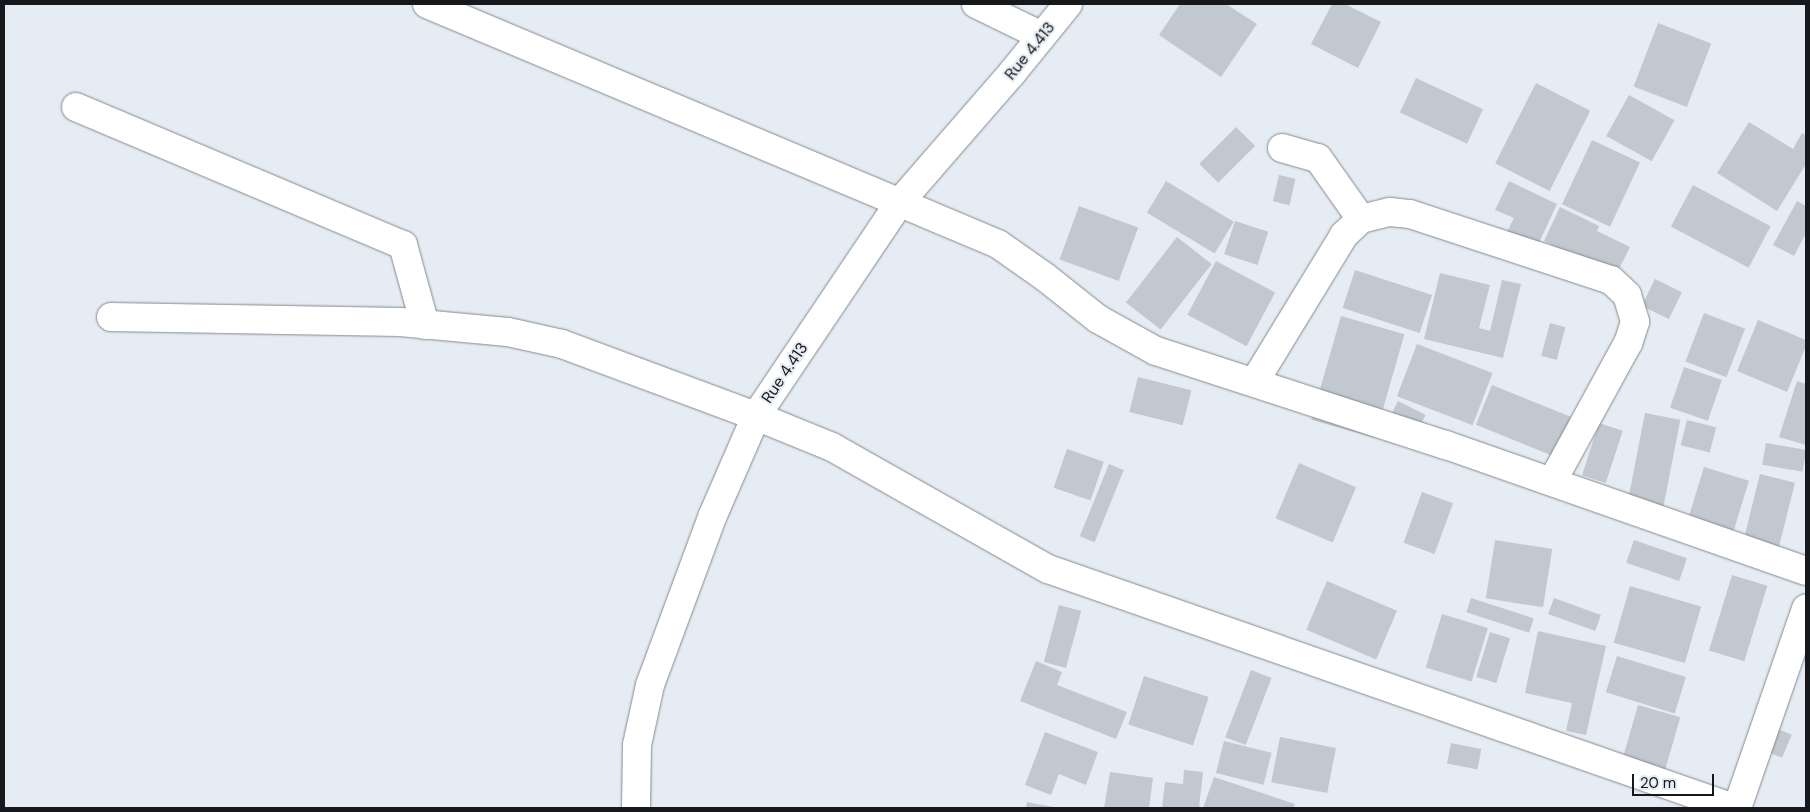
<!DOCTYPE html>
<style>
body{margin:0}
#map{position:relative;width:1810px;height:812px;overflow:hidden;background:#e6ecf4;font-family:"DM Sans",sans-serif}
div>[style]{position:absolute}
.building>*{inset:0;background:#c2c8d0;transform-origin:0 0}
.roads{filter:drop-shadow(0 0 1px #848991) drop-shadow(0 0 1px #848991)}
.minor>*{height:28px;margin:-14px;padding:0 14px;transform-origin:14px;border-radius:14px;background:#fff}
span{translate:-50% -50%;white-space:nowrap;text-align:center;line-height:1.15;-webkit-text-stroke:4px #e6ecf4;paint-order:stroke}
.street-label{font-size:16px;color:#16181b}
.frame{position:absolute;inset:0;border:5px solid #16181b;pointer-events:none}
.scale{position:absolute;left:1632px;top:774px;width:82px;height:22px;box-sizing:border-box;border:2px solid #16181b;border-top:0;padding-left:6px;font-size:15px;line-height:18px;white-space:nowrap;color:#16181b;-webkit-text-stroke:4px #e6ecf4;paint-order:stroke}
</style>
<div id="map">
<div class="building">
<i style="clip-path:polygon(1180px 4px,1226px 4px,1257px 24px,1221px 77px,1159px 35px)"></i>
<i style="clip-path:polygon(1332px 4px,1345px 4px,1381px 22px,1358px 68px,1311px 44px)"></i>
<i style="left:1658px;top:23px;width:57px;height:68px;rotate:21deg"></i>
<i style="left:1416px;top:78px;width:74px;height:38px;rotate:25deg"></i>
<i style="left:1536px;top:83px;width:61px;height:90px;rotate:27deg"></i>
<i style="left:1629px;top:95px;width:52px;height:47px;rotate:29deg"></i>
<i style="clip-path:polygon(1749px 122px,1793px 149px,1802px 133px,1806px 136px,1806px 164px,1777px 211px,1717px 173px)"></i>
<i style="left:1236px;top:127px;width:27px;height:52px;rotate:45deg"></i>
<i style="left:1592px;top:140px;width:53px;height:71px;rotate:25deg"></i>
<i style="left:1279px;top:175px;width:17px;height:27px;rotate:13deg"></i>
<i style="left:1166px;top:181px;width:79px;height:37px;rotate:31deg"></i>
<i style="clip-path:polygon(1509px 181px,1557px 204px,1532px 258px,1501px 244px,1514px 218px,1495px 210px)"></i>
<i style="left:1693px;top:185px;width:88px;height:47px;rotate:28deg"></i>
<i style="clip-path:polygon(1797px 201px,1806px 206px,1806px 233px,1794px 256px,1773px 245px)"></i>
<i style="left:1079px;top:206px;width:63px;height:57px;rotate:20deg"></i>
<i style="clip-path:polygon(1560px 207px,1599px 226px,1597px 231px,1630px 247px,1611px 285px,1598px 267px,1544px 241px)"></i>
<i style="left:1235px;top:221px;width:35px;height:35px;rotate:18deg"></i>
<i style="left:1177px;top:237px;width:44px;height:83px;rotate:38deg"></i>
<i style="left:1216px;top:261px;width:67px;height:61px;rotate:28deg"></i>
<i style="left:1355px;top:270px;width:81px;height:40px;rotate:18deg"></i>
<i style="clip-path:polygon(1440px 273px,1490px 285px,1479px 328px,1490px 331px,1502px 280px,1521px 284px,1503px 358px,1424px 339px)"></i>
<i style="left:1655px;top:279px;width:30px;height:30px;rotate:26deg"></i>
<i style="left:1704px;top:313px;width:44px;height:52px;rotate:21deg"></i>
<i style="left:1341px;top:316px;width:66px;height:108px;rotate:16deg"></i>
<i style="clip-path:polygon(1758px 320px,1806px 340px,1806px 346px,1787px 392px,1737px 371px)"></i>
<i style="left:1550px;top:323px;width:16px;height:34px;rotate:15deg"></i>
<i style="left:1417px;top:344px;width:81px;height:56px;rotate:21deg"></i>
<i style="left:1684px;top:367px;width:40px;height:43px;rotate:19deg"></i>
<i style="left:1138px;top:377px;width:55px;height:36px;rotate:14deg"></i>
<i style="clip-path:polygon(1797px 381px,1806px 384px,1806px 445px,1779px 437px)"></i>
<i style="left:1492px;top:385px;width:85px;height:43px;rotate:22deg"></i>
<i style="left:1398px;top:401px;width:31px;height:26px;rotate:27deg"></i>
<i style="left:1645px;top:413px;width:36px;height:93px;rotate:11deg"></i>
<i style="left:1687px;top:420px;width:30px;height:26px;rotate:14deg"></i>
<i style="left:1599px;top:423px;width:25px;height:55px;rotate:18deg"></i>
<i style="left:1766px;top:443px;width:41px;height:22px;rotate:10deg"></i>
<i style="left:1067px;top:449px;width:39px;height:41px;rotate:19deg"></i>
<i style="left:1299px;top:463px;width:62px;height:60px;rotate:23deg"></i>
<i style="left:1109px;top:464px;width:16px;height:78px;rotate:22deg"></i>
<i style="left:1704px;top:467px;width:47px;height:52px;rotate:17deg"></i>
<i style="left:1760px;top:474px;width:36px;height:71px;rotate:14deg"></i>
<i style="left:1422px;top:492px;width:33px;height:54px;rotate:20deg"></i>
<i style="left:1495px;top:540px;width:58px;height:59px;rotate:9deg"></i>
<i style="left:1634px;top:540px;width:56px;height:24px;rotate:19deg"></i>
<i style="left:1732px;top:575px;width:37px;height:79px;rotate:17deg"></i>
<i style="left:1327px;top:581px;width:76px;height:53px;rotate:23deg"></i>
<i style="left:1630px;top:586px;width:74px;height:59px;rotate:16deg"></i>
<i style="left:1471px;top:598px;width:66px;height:15px;rotate:18deg"></i>
<i style="left:1554px;top:598px;width:50px;height:17px;rotate:20deg"></i>
<i style="left:1059px;top:605px;width:23px;height:59px;rotate:15deg"></i>
<i style="left:1442px;top:614px;width:48px;height:56px;rotate:17deg"></i>
<i style="clip-path:polygon(1538px 631px,1606px 646px,1586px 735px,1566px 731px,1572px 703px,1525px 693px)"></i>
<i style="left:1490px;top:632px;width:21px;height:47px;rotate:17deg"></i>
<i style="left:1617px;top:656px;width:72px;height:38px;rotate:17deg"></i>
<i style="clip-path:polygon(1036px 661px,1062px 672px,1057px 685px,1127px 712px,1116px 739px,1020px 701px)"></i>
<i style="left:1251px;top:670px;width:22px;height:72px;rotate:21deg"></i>
<i style="left:1144px;top:676px;width:68px;height:51px;rotate:18deg"></i>
<i style="left:1638px;top:705px;width:44px;height:61px;rotate:16deg"></i>
<i style="left:1778px;top:729px;width:15px;height:25px;rotate:23deg"></i>
<i style="clip-path:polygon(1045px 732px,1098px 752px,1086px 785px,1059px 774px,1051px 795px,1025px 785px)"></i>
<i style="left:1280px;top:737px;width:57px;height:46px;rotate:11deg"></i>
<i style="left:1224px;top:741px;width:49px;height:33px;rotate:14deg"></i>
<i style="left:1451px;top:743px;width:31px;height:21px;rotate:11deg"></i>
<i style="clip-path:polygon(1184px 770px,1203px 772px,1199px 808px,1162px 808px,1165px 782px,1183px 784px)"></i>
<i style="clip-path:polygon(1110px 772px,1153px 778px,1149px 808px,1104px 808px)"></i>
<i style="clip-path:polygon(1214px 777px,1295px 804px,1293px 808px,1203px 808px)"></i>
<i style="clip-path:polygon(1027px 802px,1053px 807px,1053px 808px,1026px 808px)"></i>
</div>
<div class="roads">
<div class="minor">
<i style="left:427px;top:4px;width:619px;rotate:22.8deg"></i>
<i style="left:998px;top:244px;width:57px;rotate:35.1deg"></i>
<i style="left:1045px;top:277px;width:68px;rotate:38.4deg"></i>
<i style="left:1098px;top:319px;width:66px;rotate:28.9deg"></i>
<i style="left:1156px;top:351px;width:305px;rotate:18deg"></i>
<i style="left:1446px;top:445px;width:381px;rotate:19.3deg"></i>
<i style="left:976px;top:4px;width:73px;rotate:25.9deg"></i>
<i style="left:76px;top:107px;width:355px;rotate:22.9deg"></i>
<i style="left:403px;top:245px;width:83px;rotate:74.6deg"></i>
<i style="left:1282px;top:148px;width:37px;rotate:16deg"></i>
<i style="left:1318px;top:158px;width:75px;rotate:54.8deg"></i>
<i style="left:111px;top:317px;width:289px;rotate:1deg"></i>
<i style="left:400px;top:322px;width:108px;rotate:5.3deg"></i>
<i style="left:508px;top:332px;width:55px;rotate:12.5deg"></i>
<i style="left:562px;top:344px;width:207px;rotate:20.4deg"></i>
<i style="left:756px;top:416px;width:82px;rotate:22.2deg"></i>
<i style="left:832px;top:447px;width:248px;rotate:29.5deg"></i>
<i style="left:1048px;top:569px;width:726px;rotate:19.21deg"></i>
<i style="left:1255px;top:381px;width:171px;rotate:-58.6deg"></i>
<i style="left:1344px;top:235px;width:23px;rotate:-43deg"></i>
<i style="left:1361px;top:219px;width:30px;rotate:-14deg"></i>
<i style="left:1390px;top:212px;width:20px;rotate:6deg"></i>
<i style="left:1410px;top:214px;width:212px;rotate:18.2deg"></i>
<i style="left:1611px;top:280px;width:22px;rotate:43deg"></i>
<i style="left:1627px;top:295px;width:28px;rotate:73deg"></i>
<i style="left:1635px;top:322px;width:22px;rotate:108deg"></i>
<i style="left:1628px;top:343px;width:158px;rotate:118.7deg"></i>
<i style="left:636px;top:808px;width:63px;rotate:-89.1deg"></i>
<i style="left:637px;top:745px;width:61px;rotate:-77.8deg"></i>
<i style="left:650px;top:685px;width:181px;rotate:-69.7deg"></i>
<i style="left:713px;top:515px;width:108px;rotate:-66.5deg"></i>
<i style="left:756px;top:416px;width:257px;rotate:-56.1deg"></i>
<i style="left:899px;top:203px;width:172px;rotate:-49deg"></i>
<i style="left:1012px;top:73px;width:89px;rotate:-50.9deg"></i>
<i style="left:1737px;top:808px;width:211px;rotate:-70.9deg"></i>
</div>
</div>
<div class="street-label">
<span style="left:1030px;top:51px;rotate:-51deg">Rue 4.413</span>
<span style="left:785px;top:373px;rotate:-56deg">Rue 4.413</span>
</div>
<div class="frame"></div>
<div class="scale">20 m</div>
</div>
